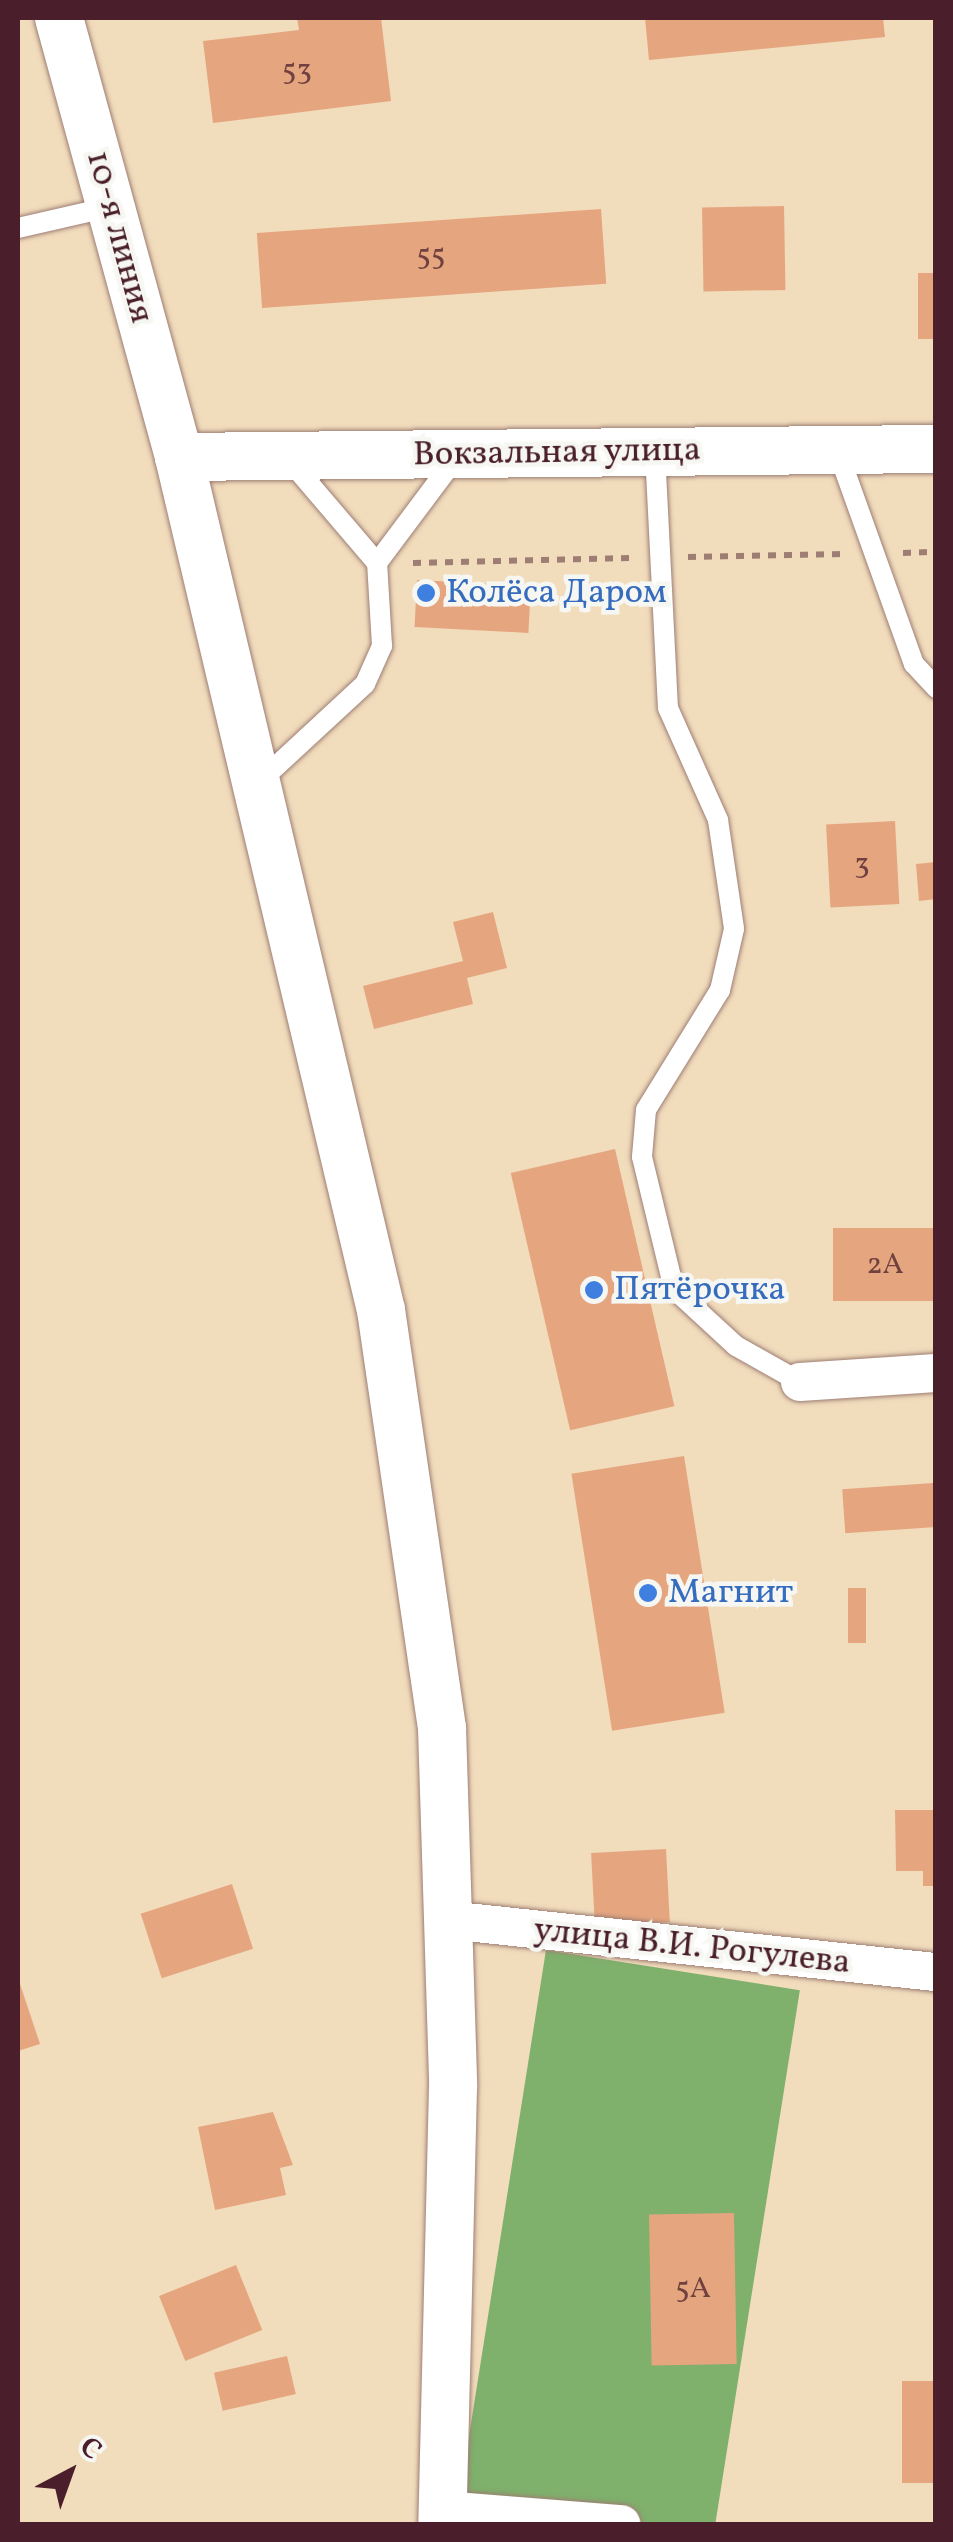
<!DOCTYPE html>
<meta charset="utf-8">
<style>
body{margin:0}
#map{position:relative;width:953px;height:2542px;overflow:hidden;background:#f1dcbc;font-family:Vollkorn,serif}
div>[style]{position:absolute}
.forest>*{inset:0;background:#7fb06c;transform-origin:0 0}
.building>*{inset:0;background:#e5a67f;transform-origin:0 0}
.path>*{height:6px;margin-top:-3px;transform-origin:0;background:repeating-linear-gradient(90deg,#9e7e74 0 8px,transparent 0 16px)}
.roads{filter:drop-shadow(0 0 2px #9e7e74) drop-shadow(0 0 2px #9e7e74)}
.service>*{height:20px;margin:-10px;padding:0 10px;transform-origin:10px;border-radius:10px;background:#fff}
.minor>*{height:38px;margin:-19px;padding:0 19px;transform-origin:19px;border-radius:19px;background:#fff}
.tertiary>*{height:48px;margin:-24px;padding:0 24px;transform-origin:24px;border-radius:24px;background:#fff}
.dots>*{width:28px;height:28px;translate:-50% -50%;box-sizing:border-box;border:5px solid #f6f6f2;border-radius:50%}
span{translate:-50% -50%;white-space:nowrap;text-align:center;line-height:1.15;-webkit-text-stroke:9px #f6f6f2;paint-order:stroke}
.number-label{font-size:30px;color:#714140}
.number-label span{-webkit-text-stroke-width:0}
.street-label{font-size:35px;color:#4a1f2b}
.shop-label{font-size:35px;color:#366cbe}
.left{translate:0 -50%;text-align:left}
.frame{position:absolute;inset:0;border:20px solid #4a1f2b;pointer-events:none}
.north{position:absolute;left:20px;top:2422px;width:100px;height:100px;-webkit-text-stroke:8px #f6f6f2;paint-order:stroke;rotate:41deg;font-size:28px;font-weight:700;line-height:40px;text-align:center;color:#4a1f2b}
.north::after{content:'';display:block;margin:auto;width:35px;height:45px;background:#4a1f2b;clip-path:polygon(50% 0,100% 100%,50% 72%,0 100%)}
</style>
<div id="map">
<div class="forest">
<i style="left:546px;top:1950px;width:257px;height:574px;rotate:9deg"></i>
</div>
<div class="building">
<i style="clip-path:polygon(297px 18px,381px 18px,391px 101px,213px 123px,203px 41px,299px 30px)"></i>
<i style="clip-path:polygon(645px 18px,883px 18px,885px 37px,649px 60px)"></i>
<i style="left:784px;top:206px;width:84px;height:82px;rotate:89deg"></i>
<i style="left:601px;top:209px;width:75px;height:345px;rotate:86deg"></i>
<i style="left:918px;top:273px;width:18px;height:66px"></i>
<i style="left:417px;top:580px;width:114px;height:47px;rotate:3deg"></i>
<i style="left:895px;top:821px;width:83px;height:69px;rotate:87deg"></i>
<i style="clip-path:polygon(936px 862px,936px 899px,919px 901px,916px 864px)"></i>
<i style="clip-path:polygon(493px 912px,507px 968px,467px 978px,473px 1004px,374px 1029px,363px 986px,463px 961px,453px 922px)"></i>
<i style="left:615px;top:1149px;width:264px;height:107px;rotate:77deg"></i>
<i style="left:936px;top:1228px;width:73px;height:103px;rotate:90deg"></i>
<i style="left:684px;top:1456px;width:260px;height:114px;rotate:81deg"></i>
<i style="left:933px;top:1483px;width:44px;height:91px;rotate:86deg"></i>
<i style="left:848px;top:1588px;width:18px;height:55px"></i>
<i style="clip-path:polygon(895px 1810px,936px 1810px,936px 1886px,923px 1886px,923px 1871px,896px 1871px)"></i>
<i style="left:666px;top:1849px;width:73px;height:75px;rotate:87deg"></i>
<i style="left:232px;top:1884px;width:68px;height:96px;rotate:72deg"></i>
<i style="clip-path:polygon(18px 1978px,40px 2044px,18px 2051px)"></i>
<i style="clip-path:polygon(273px 2112px,293px 2165px,280px 2168px,286px 2195px,215px 2210px,198px 2127px)"></i>
<i style="left:734px;top:2213px;width:151px;height:85px;rotate:89deg"></i>
<i style="left:236px;top:2265px;width:70px;height:83px;rotate:68deg"></i>
<i style="left:287px;top:2356px;width:39px;height:75px;rotate:77deg"></i>
<i style="left:902px;top:2381px;width:34px;height:102px"></i>
</div>
<div class="path">
<i style="left:903px;top:553px;width:33px;rotate:-2deg"></i>
<i style="left:688px;top:557px;width:157px;rotate:-1.1deg"></i>
<i style="left:413px;top:563px;width:217px;rotate:-1.3deg"></i>
</div>
<div class="roads">
<div class="service">
<i style="left:18px;top:228px;width:94px;rotate:-12.9deg"></i>
<i style="left:655px;top:452px;width:256px;rotate:87.1deg"></i>
<i style="left:668px;top:708px;width:123px;rotate:65.9deg"></i>
<i style="left:718px;top:820px;width:110px;rotate:81.6deg"></i>
<i style="left:734px;top:929px;width:63px;rotate:102.9deg"></i>
<i style="left:720px;top:990px;width:141px;rotate:121.7deg"></i>
<i style="left:646px;top:1110px;width:47px;rotate:94.9deg"></i>
<i style="left:642px;top:1157px;width:136px;rotate:76.4deg"></i>
<i style="left:674px;top:1289px;width:84px;rotate:42.6deg"></i>
<i style="left:736px;top:1346px;width:73px;rotate:29.4deg"></i>
<i style="left:838px;top:452px;width:225px;rotate:70.3deg"></i>
<i style="left:914px;top:664px;width:33px;rotate:47deg"></i>
<i style="left:377px;top:563px;width:134px;rotate:-53.2deg"></i>
<i style="left:258px;top:783px;width:146px;rotate:-42.8deg"></i>
<i style="left:365px;top:684px;width:42px;rotate:-65.9deg"></i>
<i style="left:382px;top:646px;width:83px;rotate:-93.4deg"></i>
<i style="left:377px;top:563px;width:135px;rotate:-130.5deg"></i>
</div>
<div class="minor">
<i style="left:800px;top:1382px;width:136px;rotate:-3.8deg"></i>
<i style="left:448px;top:1920px;width:491px;rotate:6.1deg"></i>
<i style="left:442px;top:2510px;width:180px;rotate:4.5deg"></i>
</div>
<div class="tertiary">
<i style="left:59px;top:18px;width:455px;rotate:74.7deg"></i>
<i style="left:179px;top:457px;width:877px;rotate:76.68deg"></i>
<i style="left:381px;top:1310px;width:422px;rotate:81.7deg"></i>
<i style="left:442px;top:1728px;width:359px;rotate:88.2deg"></i>
<i style="left:453px;top:2087px;width:437px;rotate:91.4deg"></i>
<i style="left:179px;top:457px;width:757px;rotate:-0.61deg"></i>
</div>
</div>
<div class="dots">
<i style="left:426px;top:593px;background:#3f7fe0"></i>
<i style="left:594px;top:1290px;background:#3f7fe0"></i>
<i style="left:648px;top:1593px;background:#3f7fe0"></i>
</div>
<div class="number-label">
<span style="left:297px;top:71px">53</span>
<span style="left:431px;top:256px">55</span>
<span style="left:862px;top:865px">3</span>
<span style="left:885px;top:1265px">2А</span>
<span style="left:693px;top:2289px">5А</span>
</div>
<div class="street-label">
<span style="left:119px;top:237px;rotate:75deg">10-я линия</span>
<span style="left:557px;top:453px;rotate:-1deg">Вокзальная улица</span>
<span style="left:692px;top:1947px;rotate:6deg">улица В.И. Рогулева</span>
</div>
<div class="shop-label">
<span class="left" style="left:446px;top:593px">Колёса Даром</span>
<span class="left" style="left:614px;top:1290px">Пятёрочка</span>
<span class="left" style="left:668px;top:1593px">Магнит</span>
</div>
<div class="frame"></div>
<div class="north">С</div>
</div>
